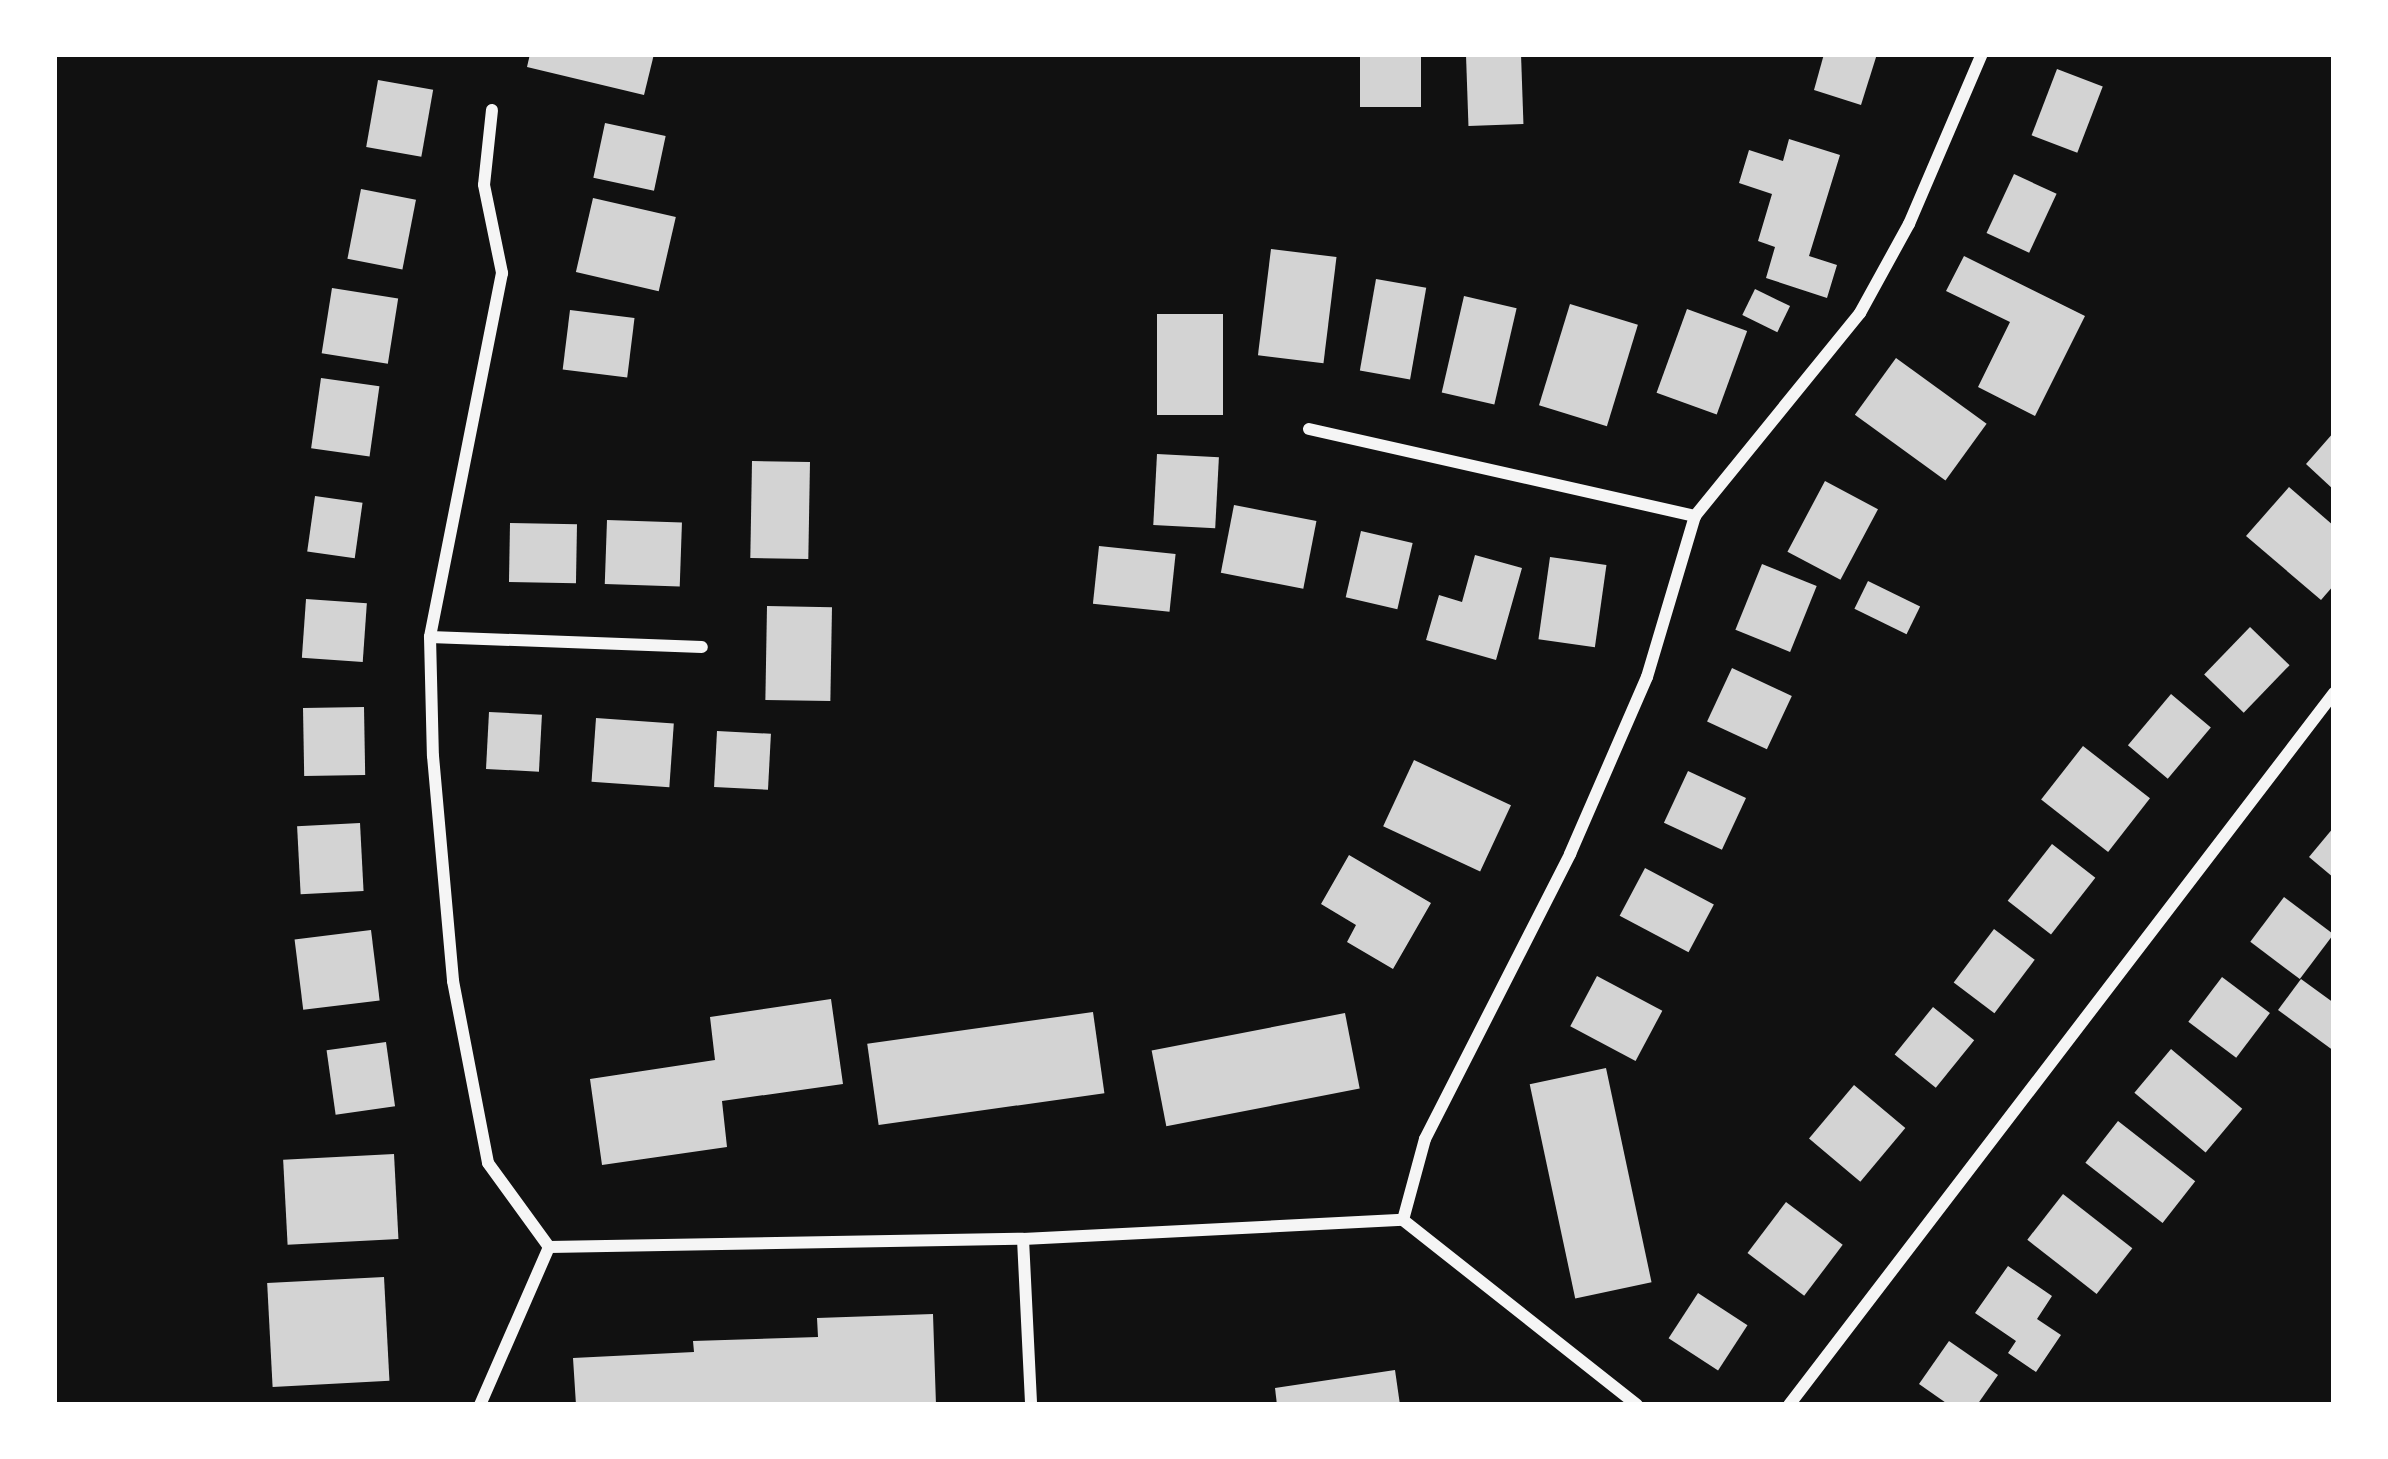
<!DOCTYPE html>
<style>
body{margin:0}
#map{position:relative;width:2388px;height:1459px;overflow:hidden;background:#111;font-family:"Source Sans 3",sans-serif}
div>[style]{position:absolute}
.building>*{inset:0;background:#d3d3d3;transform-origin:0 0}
.minor>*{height:12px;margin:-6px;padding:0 6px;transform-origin:6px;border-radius:6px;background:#f5f5f5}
span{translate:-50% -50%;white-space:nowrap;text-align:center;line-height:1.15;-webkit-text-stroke:10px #fff;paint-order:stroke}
.frame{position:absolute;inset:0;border:57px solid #fff;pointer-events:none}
</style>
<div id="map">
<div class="building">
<i style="clip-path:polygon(530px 54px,654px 54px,644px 95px,527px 67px)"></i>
<i style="left:1360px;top:54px;width:61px;height:53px"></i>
<i style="left:1521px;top:54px;width:70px;height:55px;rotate:88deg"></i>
<i style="clip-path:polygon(1824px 54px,1877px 54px,1861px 105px,1814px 90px)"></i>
<i style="left:2057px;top:69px;width:49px;height:71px;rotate:21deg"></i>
<i style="left:378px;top:80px;width:56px;height:68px;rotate:10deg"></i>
<i style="left:605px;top:123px;width:62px;height:56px;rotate:12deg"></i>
<i style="clip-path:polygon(1789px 139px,1840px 155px,1809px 256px,1837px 265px,1827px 298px,1766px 278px,1775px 247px,1758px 241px,1772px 194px,1739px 183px,1749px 150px,1783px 161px)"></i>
<i style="left:2014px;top:174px;width:47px;height:65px;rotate:25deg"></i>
<i style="left:361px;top:189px;width:56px;height:71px;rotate:11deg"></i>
<i style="left:593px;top:198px;width:85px;height:76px;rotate:13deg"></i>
<i style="left:1271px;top:249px;width:66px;height:107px;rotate:7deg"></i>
<i style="clip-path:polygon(1964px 256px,2085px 316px,2035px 416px,1978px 387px,2010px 322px,1946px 291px)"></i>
<i style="left:1376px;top:279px;width:51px;height:93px;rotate:10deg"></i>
<i style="left:332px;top:288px;width:67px;height:66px;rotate:9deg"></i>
<i style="left:1755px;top:289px;width:39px;height:29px;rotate:26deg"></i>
<i style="left:1464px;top:296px;width:54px;height:99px;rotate:13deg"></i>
<i style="left:1570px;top:304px;width:71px;height:106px;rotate:17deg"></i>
<i style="left:1687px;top:309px;width:64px;height:89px;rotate:20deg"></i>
<i style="left:570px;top:310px;width:65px;height:60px;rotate:7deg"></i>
<i style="left:1157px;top:314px;width:66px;height:101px"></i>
<i style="left:1896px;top:358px;width:112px;height:70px;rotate:36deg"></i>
<i style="left:321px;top:378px;width:59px;height:71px;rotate:8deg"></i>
<i style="clip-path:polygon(2334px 432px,2334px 490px,2306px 464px)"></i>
<i style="left:1157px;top:454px;width:62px;height:71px;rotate:3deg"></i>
<i style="left:752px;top:461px;width:58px;height:97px;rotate:1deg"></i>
<i style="left:1825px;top:481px;width:60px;height:80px;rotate:28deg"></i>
<i style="clip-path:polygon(2289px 487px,2334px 526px,2334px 585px,2321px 600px,2246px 536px)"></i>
<i style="left:315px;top:496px;width:48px;height:56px;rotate:8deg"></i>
<i style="left:1234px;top:505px;width:84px;height:69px;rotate:11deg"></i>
<i style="left:607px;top:520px;width:75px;height:64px;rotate:2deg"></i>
<i style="left:510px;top:523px;width:67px;height:59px;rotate:1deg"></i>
<i style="left:1361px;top:531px;width:53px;height:68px;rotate:13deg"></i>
<i style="left:1099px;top:546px;width:77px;height:58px;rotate:6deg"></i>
<i style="clip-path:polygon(1475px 555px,1522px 568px,1496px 660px,1426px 640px,1439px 595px,1462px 602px)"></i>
<i style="left:1550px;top:557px;width:57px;height:83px;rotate:8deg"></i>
<i style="left:1762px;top:564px;width:59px;height:71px;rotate:22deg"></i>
<i style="left:1868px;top:581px;width:58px;height:31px;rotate:26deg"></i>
<i style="left:306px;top:599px;width:61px;height:59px;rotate:4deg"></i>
<i style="left:767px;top:606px;width:65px;height:94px;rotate:1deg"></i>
<i style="left:2250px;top:627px;width:55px;height:66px;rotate:44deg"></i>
<i style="left:1732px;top:668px;width:66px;height:59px;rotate:25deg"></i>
<i style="left:2171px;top:694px;width:52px;height:67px;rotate:40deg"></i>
<i style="left:364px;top:707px;width:68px;height:61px;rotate:89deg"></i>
<i style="left:489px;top:712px;width:53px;height:57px;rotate:3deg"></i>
<i style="left:596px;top:718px;width:78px;height:64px;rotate:4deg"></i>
<i style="left:717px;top:731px;width:54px;height:56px;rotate:3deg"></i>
<i style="left:2083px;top:746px;width:85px;height:68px;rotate:38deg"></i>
<i style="left:1414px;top:760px;width:107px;height:73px;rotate:25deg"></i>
<i style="left:1688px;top:771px;width:64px;height:57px;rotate:25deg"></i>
<i style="left:360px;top:823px;width:68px;height:63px;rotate:87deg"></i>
<i style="clip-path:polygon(2334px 827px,2334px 878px,2309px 857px)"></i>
<i style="left:2052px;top:844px;width:55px;height:72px;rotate:38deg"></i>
<i style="clip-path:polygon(1349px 855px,1431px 903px,1393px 969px,1347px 942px,1356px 925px,1321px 904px)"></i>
<i style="left:1645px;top:868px;width:78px;height:54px;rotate:28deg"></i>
<i style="left:2284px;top:897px;width:62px;height:56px;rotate:37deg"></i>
<i style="left:1994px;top:929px;width:51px;height:67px;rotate:37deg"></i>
<i style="left:371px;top:930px;width:71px;height:77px;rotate:83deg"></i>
<i style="left:1597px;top:976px;width:74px;height:57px;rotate:28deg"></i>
<i style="left:2222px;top:977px;width:60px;height:56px;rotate:37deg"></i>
<i style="clip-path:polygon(2301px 979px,2334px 1003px,2334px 1051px,2278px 1010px)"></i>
<i style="clip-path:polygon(831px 999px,843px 1084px,722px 1101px,727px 1147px,602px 1165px,590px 1079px,715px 1060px,710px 1017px)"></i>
<i style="left:1933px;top:1007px;width:53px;height:61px;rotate:39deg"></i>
<i style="left:1093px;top:1012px;width:82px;height:228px;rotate:82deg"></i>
<i style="left:1345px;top:1013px;width:77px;height:197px;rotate:79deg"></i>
<i style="left:386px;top:1042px;width:65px;height:60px;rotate:82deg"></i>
<i style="left:2171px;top:1049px;width:93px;height:57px;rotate:40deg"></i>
<i style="left:1606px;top:1068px;width:219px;height:78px;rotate:78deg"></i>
<i style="left:1854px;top:1085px;width:67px;height:70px;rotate:40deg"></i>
<i style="left:2118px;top:1121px;width:98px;height:53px;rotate:38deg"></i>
<i style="left:394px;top:1154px;width:85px;height:111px;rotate:87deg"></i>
<i style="left:2063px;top:1194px;width:88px;height:58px;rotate:38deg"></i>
<i style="left:1786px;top:1202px;width:71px;height:64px;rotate:37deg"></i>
<i style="clip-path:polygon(2008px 1266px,2052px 1296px,2037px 1319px,2061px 1335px,2036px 1372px,2008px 1353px,2016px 1341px,1975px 1313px)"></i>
<i style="left:384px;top:1277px;width:104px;height:117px;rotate:87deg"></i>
<i style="left:1698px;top:1293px;width:59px;height:54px;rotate:33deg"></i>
<i style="clip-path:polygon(933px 1314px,936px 1405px,576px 1405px,573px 1358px,694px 1352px,693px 1341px,818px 1337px,817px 1318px)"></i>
<i style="clip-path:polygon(1949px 1341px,1998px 1375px,1977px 1405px,1949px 1405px,1919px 1384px)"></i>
<i style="clip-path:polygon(1395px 1370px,1400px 1405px,1277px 1405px,1275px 1388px)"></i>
</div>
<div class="minor">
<i style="left:492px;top:110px;width:75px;rotate:96.1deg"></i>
<i style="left:484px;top:185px;width:90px;rotate:78.4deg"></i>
<i style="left:502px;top:273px;width:371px;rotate:101.2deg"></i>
<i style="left:430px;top:637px;width:119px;rotate:88.6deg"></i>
<i style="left:433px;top:756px;width:226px;rotate:84.9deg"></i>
<i style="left:453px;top:981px;width:185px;rotate:79.1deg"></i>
<i style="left:488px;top:1163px;width:104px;rotate:54deg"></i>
<i style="left:1309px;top:429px;width:396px;rotate:12.7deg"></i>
<i style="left:430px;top:637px;width:272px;rotate:2.1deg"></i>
<i style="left:1403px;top:1220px;width:298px;rotate:38.3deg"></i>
<i style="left:1023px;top:1239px;width:166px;rotate:87.2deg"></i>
<i style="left:480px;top:1405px;width:172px;rotate:-66.4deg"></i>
<i style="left:549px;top:1247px;width:474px;rotate:-1deg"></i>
<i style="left:1023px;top:1239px;width:380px;rotate:-2.9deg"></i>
<i style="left:1403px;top:1220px;width:84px;rotate:-74.8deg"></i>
<i style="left:1425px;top:1139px;width:320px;rotate:-63deg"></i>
<i style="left:1570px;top:854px;width:193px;rotate:-66.5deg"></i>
<i style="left:1647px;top:677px;width:168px;rotate:-73.4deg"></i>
<i style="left:1695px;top:516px;width:262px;rotate:-50.9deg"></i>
<i style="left:1860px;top:313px;width:102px;rotate:-61.2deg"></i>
<i style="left:1909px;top:224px;width:185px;rotate:-66.8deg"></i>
<i style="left:1789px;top:1405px;width:897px;rotate:-52.57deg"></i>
</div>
<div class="frame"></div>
</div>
